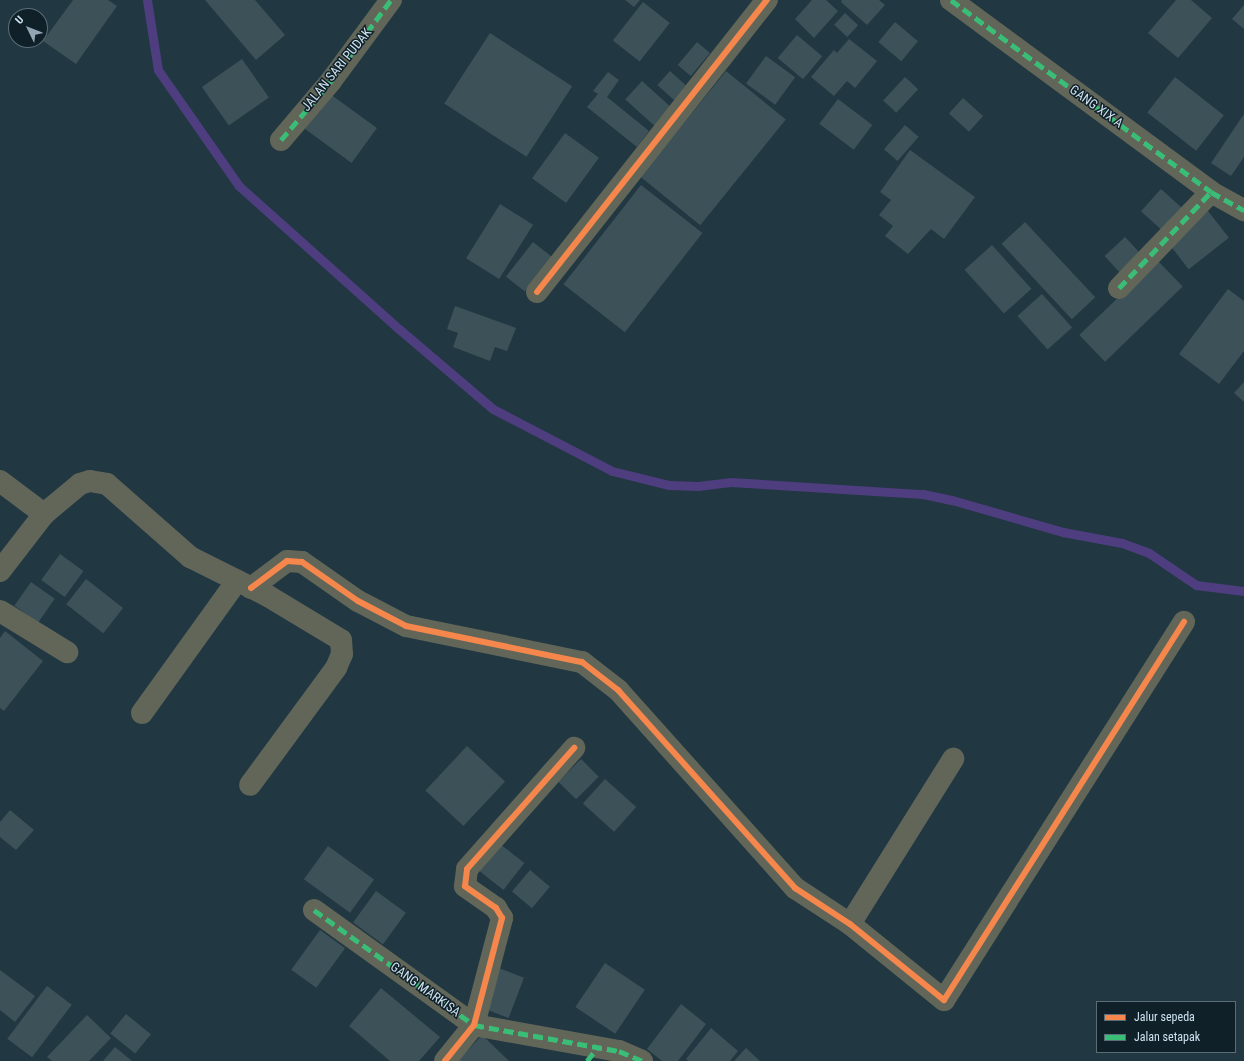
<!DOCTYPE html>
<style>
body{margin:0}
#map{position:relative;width:1244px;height:1061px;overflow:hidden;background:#213742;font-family:"Roboto Condensed",sans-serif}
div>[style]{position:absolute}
.stream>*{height:9px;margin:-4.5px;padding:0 4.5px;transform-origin:4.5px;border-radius:4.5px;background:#4f3e7f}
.building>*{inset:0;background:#3d5158;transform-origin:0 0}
.street>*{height:22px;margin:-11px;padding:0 11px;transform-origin:11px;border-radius:11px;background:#616659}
.quiet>*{height:5px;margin-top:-2.5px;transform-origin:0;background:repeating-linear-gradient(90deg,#3abd76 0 10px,transparent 0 15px)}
.cycleway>*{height:6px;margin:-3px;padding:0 3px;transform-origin:3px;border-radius:3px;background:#f5874c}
span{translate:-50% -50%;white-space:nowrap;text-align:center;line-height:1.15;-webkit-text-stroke:3px #0f2029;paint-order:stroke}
.street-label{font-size:13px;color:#cee2ef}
.legend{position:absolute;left:1096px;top:1001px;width:140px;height:52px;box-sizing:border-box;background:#0f2029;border:1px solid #5b6e78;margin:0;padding:5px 7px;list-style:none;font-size:12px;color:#cee2ef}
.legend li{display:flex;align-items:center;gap:8px;height:20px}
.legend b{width:20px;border:1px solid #5b6e78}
.north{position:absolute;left:8px;top:8px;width:40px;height:40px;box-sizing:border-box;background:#0f2029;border:1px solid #5b6e78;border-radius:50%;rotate:313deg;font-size:11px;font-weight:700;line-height:16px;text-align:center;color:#cee2ef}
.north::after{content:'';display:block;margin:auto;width:14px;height:18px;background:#91a6b2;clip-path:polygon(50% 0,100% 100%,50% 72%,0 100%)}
</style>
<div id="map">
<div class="stream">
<i style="left:147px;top:0;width:71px;rotate:81.1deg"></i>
<i style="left:158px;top:70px;width:141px;rotate:55.1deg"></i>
<i style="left:239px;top:186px;width:215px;rotate:41.8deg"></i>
<i style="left:399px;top:329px;width:123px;rotate:40.4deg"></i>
<i style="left:493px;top:409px;width:134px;rotate:27.5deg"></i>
<i style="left:612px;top:471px;width:59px;rotate:13.8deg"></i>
<i style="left:669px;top:485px;width:29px;rotate:2deg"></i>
<i style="left:698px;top:486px;width:32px;rotate:-7deg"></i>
<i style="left:730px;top:482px;width:193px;rotate:3.6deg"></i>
<i style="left:923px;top:494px;width:30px;rotate:12deg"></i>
<i style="left:952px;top:500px;width:116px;rotate:16.1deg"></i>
<i style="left:1063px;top:532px;width:60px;rotate:10.6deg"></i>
<i style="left:1122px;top:543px;width:29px;rotate:20deg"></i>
<i style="left:1149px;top:553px;width:57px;rotate:34.2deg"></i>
<i style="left:1196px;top:585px;width:48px;rotate:7.1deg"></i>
</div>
<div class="building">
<i style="clip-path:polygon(73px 0,108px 0,117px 6px,76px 64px,43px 41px)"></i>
<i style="clip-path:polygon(205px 0,255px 0,285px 35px,256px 60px)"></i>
<i style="clip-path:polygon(625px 0,640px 0,634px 7px)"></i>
<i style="clip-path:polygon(812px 0,826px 0,838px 11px,814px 38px,795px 19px)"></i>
<i style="clip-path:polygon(842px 0,879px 0,885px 5px,867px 25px,841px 2px)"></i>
<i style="clip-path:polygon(1176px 0,1191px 0,1212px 18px,1178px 58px,1148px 33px)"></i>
<i style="left:643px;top:2px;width:34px;height:49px;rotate:38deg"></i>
<i style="clip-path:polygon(1244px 5px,1244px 29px,1232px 19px)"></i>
<i style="left:845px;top:13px;width:18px;height:16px;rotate:43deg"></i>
<i style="left:895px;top:22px;width:30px;height:26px;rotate:40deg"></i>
<i style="left:490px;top:33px;width:98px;height:84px;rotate:33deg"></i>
<i style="left:797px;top:35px;width:33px;height:30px;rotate:40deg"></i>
<i style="clip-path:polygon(849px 39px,877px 61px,855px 88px,847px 81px,834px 96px,811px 77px,834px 50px,837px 53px)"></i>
<i style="left:697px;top:42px;width:17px;height:30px;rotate:40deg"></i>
<i style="left:766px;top:56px;width:36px;height:34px;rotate:36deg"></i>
<i style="left:242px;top:59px;width:47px;height:49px;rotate:55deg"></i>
<i style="left:670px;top:71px;width:25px;height:19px;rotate:42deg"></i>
<i style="left:726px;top:71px;width:77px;height:136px;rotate:39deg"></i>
<i style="clip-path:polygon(608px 72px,619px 80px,607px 97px,649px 131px,637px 147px,587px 107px,598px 94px,593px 91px)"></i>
<i style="left:905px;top:77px;width:18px;height:32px;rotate:43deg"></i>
<i style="left:1175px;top:77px;width:62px;height:45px;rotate:38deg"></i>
<i style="left:642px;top:81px;width:40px;height:25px;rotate:42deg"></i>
<i style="left:330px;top:94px;width:58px;height:43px;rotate:36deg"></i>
<i style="left:963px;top:98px;width:27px;height:21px;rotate:42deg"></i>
<i style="left:838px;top:99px;width:43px;height:31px;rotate:37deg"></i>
<i style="clip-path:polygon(1244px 114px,1244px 157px,1231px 176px,1211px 163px)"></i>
<i style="left:905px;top:125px;width:18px;height:32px;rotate:41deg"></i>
<i style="left:565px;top:133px;width:42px;height:56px;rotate:36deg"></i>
<i style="clip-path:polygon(910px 150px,975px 197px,944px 239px,931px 229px,908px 254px,885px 236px,893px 226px,879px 215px,891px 200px,880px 192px)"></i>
<i style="left:641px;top:185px;width:78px;height:126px;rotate:38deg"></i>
<i style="left:1161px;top:189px;width:28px;height:30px;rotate:42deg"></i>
<i style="left:500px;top:204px;width:39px;height:64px;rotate:32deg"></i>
<i style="left:1208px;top:211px;width:34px;height:51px;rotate:52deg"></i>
<i style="left:1025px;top:222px;width:103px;height:32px;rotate:47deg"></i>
<i style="left:1125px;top:237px;width:25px;height:28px;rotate:47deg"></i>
<i style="left:533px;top:242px;width:24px;height:44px;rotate:38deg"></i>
<i style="left:992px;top:245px;width:59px;height:37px;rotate:48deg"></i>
<i style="left:1157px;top:260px;width:37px;height:108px;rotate:46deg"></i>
<i style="clip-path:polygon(1228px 289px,1244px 301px,1244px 351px,1219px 384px,1179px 354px)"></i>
<i style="left:1042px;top:294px;width:45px;height:33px;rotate:48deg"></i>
<i style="clip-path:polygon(455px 306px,516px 328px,507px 351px,495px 347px,490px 361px,453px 347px,458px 333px,447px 329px)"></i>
<i style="clip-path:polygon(1244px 382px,1244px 402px,1234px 393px)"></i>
<i style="left:60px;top:554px;width:29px;height:32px;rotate:36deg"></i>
<i style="left:86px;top:579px;width:47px;height:32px;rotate:38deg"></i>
<i style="left:31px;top:582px;width:29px;height:29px;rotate:35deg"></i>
<i style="clip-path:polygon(5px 631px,43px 661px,4px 711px,0 708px,0 638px)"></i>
<i style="left:467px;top:746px;width:52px;height:61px;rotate:43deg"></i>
<i style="left:581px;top:759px;width:25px;height:32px;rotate:45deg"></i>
<i style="left:605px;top:779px;width:42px;height:33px;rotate:42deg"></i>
<i style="clip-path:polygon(10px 810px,34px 830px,16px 850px,0 837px,0 822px)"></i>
<i style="left:500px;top:844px;width:31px;height:34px;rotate:38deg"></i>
<i style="left:328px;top:846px;width:57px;height:41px;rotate:36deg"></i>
<i style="left:530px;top:870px;width:26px;height:28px;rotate:40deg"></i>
<i style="left:376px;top:891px;width:37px;height:39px;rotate:36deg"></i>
<i style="left:320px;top:930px;width:31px;height:49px;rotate:36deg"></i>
<i style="left:605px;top:963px;width:48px;height:53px;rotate:34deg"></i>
<i style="left:496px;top:967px;width:30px;height:43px;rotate:21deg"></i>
<i style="clip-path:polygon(0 970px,35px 996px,15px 1022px,0 1010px)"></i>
<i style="left:47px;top:986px;width:31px;height:66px;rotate:37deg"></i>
<i style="clip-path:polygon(381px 988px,440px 1037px,419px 1061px,390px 1061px,349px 1026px)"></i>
<i style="clip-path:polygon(681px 1004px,706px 1024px,678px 1061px,662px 1061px,647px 1049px)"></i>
<i style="left:126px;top:1014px;width:32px;height:25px;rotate:39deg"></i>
<i style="clip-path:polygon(87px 1015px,111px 1038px,89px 1061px,52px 1061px,47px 1057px)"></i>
<i style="clip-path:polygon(711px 1028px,738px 1051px,730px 1061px,688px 1061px,686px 1059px)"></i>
<i style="clip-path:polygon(482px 1035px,509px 1061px,458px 1061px)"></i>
<i style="clip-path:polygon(115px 1047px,132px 1061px,103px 1061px)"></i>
<i style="clip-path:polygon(746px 1048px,760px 1061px,734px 1061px)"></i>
</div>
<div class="street">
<i style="left:951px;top:0;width:323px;rotate:36.4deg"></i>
<i style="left:1211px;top:192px;width:38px;rotate:29deg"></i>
<i style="left:281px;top:140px;width:77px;rotate:-49.7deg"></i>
<i style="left:331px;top:81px;width:101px;rotate:-53.5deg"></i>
<i style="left:1119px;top:288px;width:133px;rotate:-46.2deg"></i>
<i style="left:537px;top:292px;width:372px;rotate:-51.8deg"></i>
<i style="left:0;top:481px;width:55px;rotate:36.9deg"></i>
<i style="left:44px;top:514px;width:47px;rotate:-39.8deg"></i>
<i style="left:80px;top:484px;width:10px;rotate:-17deg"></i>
<i style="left:90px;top:481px;width:17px;rotate:10deg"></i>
<i style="left:107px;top:484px;width:111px;rotate:41.3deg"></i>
<i style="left:190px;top:557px;width:87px;rotate:26.6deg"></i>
<i style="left:268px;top:596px;width:85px;rotate:31.1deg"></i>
<i style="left:341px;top:640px;width:14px;rotate:86deg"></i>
<i style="left:342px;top:654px;width:15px;rotate:113deg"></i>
<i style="left:336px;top:668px;width:145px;rotate:126.3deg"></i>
<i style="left:0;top:571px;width:72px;rotate:-52.3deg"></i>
<i style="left:251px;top:588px;width:45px;rotate:-36.9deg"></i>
<i style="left:287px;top:561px;width:15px;rotate:4deg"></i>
<i style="left:302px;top:562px;width:68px;rotate:34.9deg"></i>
<i style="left:358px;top:601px;width:54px;rotate:27.5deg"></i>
<i style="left:406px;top:626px;width:180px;rotate:11.6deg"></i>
<i style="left:582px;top:662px;width:46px;rotate:37.9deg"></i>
<i style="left:618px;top:690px;width:266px;rotate:48.2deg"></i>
<i style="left:795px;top:888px;width:66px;rotate:33.2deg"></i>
<i style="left:850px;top:924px;width:121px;rotate:39deg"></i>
<i style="left:944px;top:1000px;width:448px;rotate:-57.6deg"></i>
<i style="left:0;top:611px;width:79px;rotate:31.5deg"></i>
<i style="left:142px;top:713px;width:163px;rotate:-54.3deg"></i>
<i style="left:314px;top:910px;width:197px;rotate:35.7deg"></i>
<i style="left:474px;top:1025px;width:147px;rotate:10.2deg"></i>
<i style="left:619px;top:1051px;width:25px;rotate:23deg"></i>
<i style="left:850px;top:924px;width:195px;rotate:-58deg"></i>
<i style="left:445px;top:1061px;width:46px;rotate:-51.1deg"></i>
<i style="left:474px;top:1025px;width:111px;rotate:-75.3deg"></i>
<i style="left:502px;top:918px;width:12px;rotate:-121deg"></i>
<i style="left:496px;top:908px;width:38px;rotate:-145deg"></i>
<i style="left:465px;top:886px;width:17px;rotate:-83deg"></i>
<i style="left:467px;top:869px;width:162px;rotate:-48.5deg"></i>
</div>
<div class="quiet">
<i style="left:951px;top:0;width:323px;rotate:36.4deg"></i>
<i style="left:1211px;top:192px;width:38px;rotate:29deg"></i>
<i style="left:281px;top:140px;width:77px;rotate:-49.7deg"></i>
<i style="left:331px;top:81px;width:101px;rotate:-53.5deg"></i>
<i style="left:1119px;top:288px;width:133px;rotate:-46.2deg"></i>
<i style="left:314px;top:910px;width:197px;rotate:35.7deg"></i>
<i style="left:474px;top:1025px;width:147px;rotate:10.2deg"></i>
<i style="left:619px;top:1051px;width:25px;rotate:23deg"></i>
<i style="left:587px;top:1061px;width:16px;rotate:-52deg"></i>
</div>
<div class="cycleway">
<i style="left:537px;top:292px;width:372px;rotate:-51.8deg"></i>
<i style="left:251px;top:588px;width:45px;rotate:-36.9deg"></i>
<i style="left:287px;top:561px;width:15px;rotate:4deg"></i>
<i style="left:302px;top:562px;width:68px;rotate:34.9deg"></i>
<i style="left:358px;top:601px;width:54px;rotate:27.5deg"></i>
<i style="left:406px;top:626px;width:180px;rotate:11.6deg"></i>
<i style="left:582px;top:662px;width:46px;rotate:37.9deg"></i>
<i style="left:618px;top:690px;width:266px;rotate:48.2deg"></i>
<i style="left:795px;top:888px;width:66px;rotate:33.2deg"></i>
<i style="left:850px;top:924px;width:121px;rotate:39deg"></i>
<i style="left:944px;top:1000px;width:448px;rotate:-57.6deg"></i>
<i style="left:445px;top:1061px;width:46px;rotate:-51.1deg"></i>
<i style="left:474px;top:1025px;width:111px;rotate:-75.3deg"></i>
<i style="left:502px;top:918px;width:12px;rotate:-121deg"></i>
<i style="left:496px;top:908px;width:38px;rotate:-145deg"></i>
<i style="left:465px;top:886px;width:17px;rotate:-83deg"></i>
<i style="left:467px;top:869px;width:162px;rotate:-48.5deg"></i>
</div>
<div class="street-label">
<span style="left:337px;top:70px;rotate:-51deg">JALAN SARI PUDAK</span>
<span style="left:1096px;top:107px;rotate:36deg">GANG XIX A</span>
<span style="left:425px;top:990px;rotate:36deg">GANG MARKISA</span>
</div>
<ul class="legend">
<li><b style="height:5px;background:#f5874c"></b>Jalur sepeda</li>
<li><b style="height:5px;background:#3abd76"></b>Jalan setapak</li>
</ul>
<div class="north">U</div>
</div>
